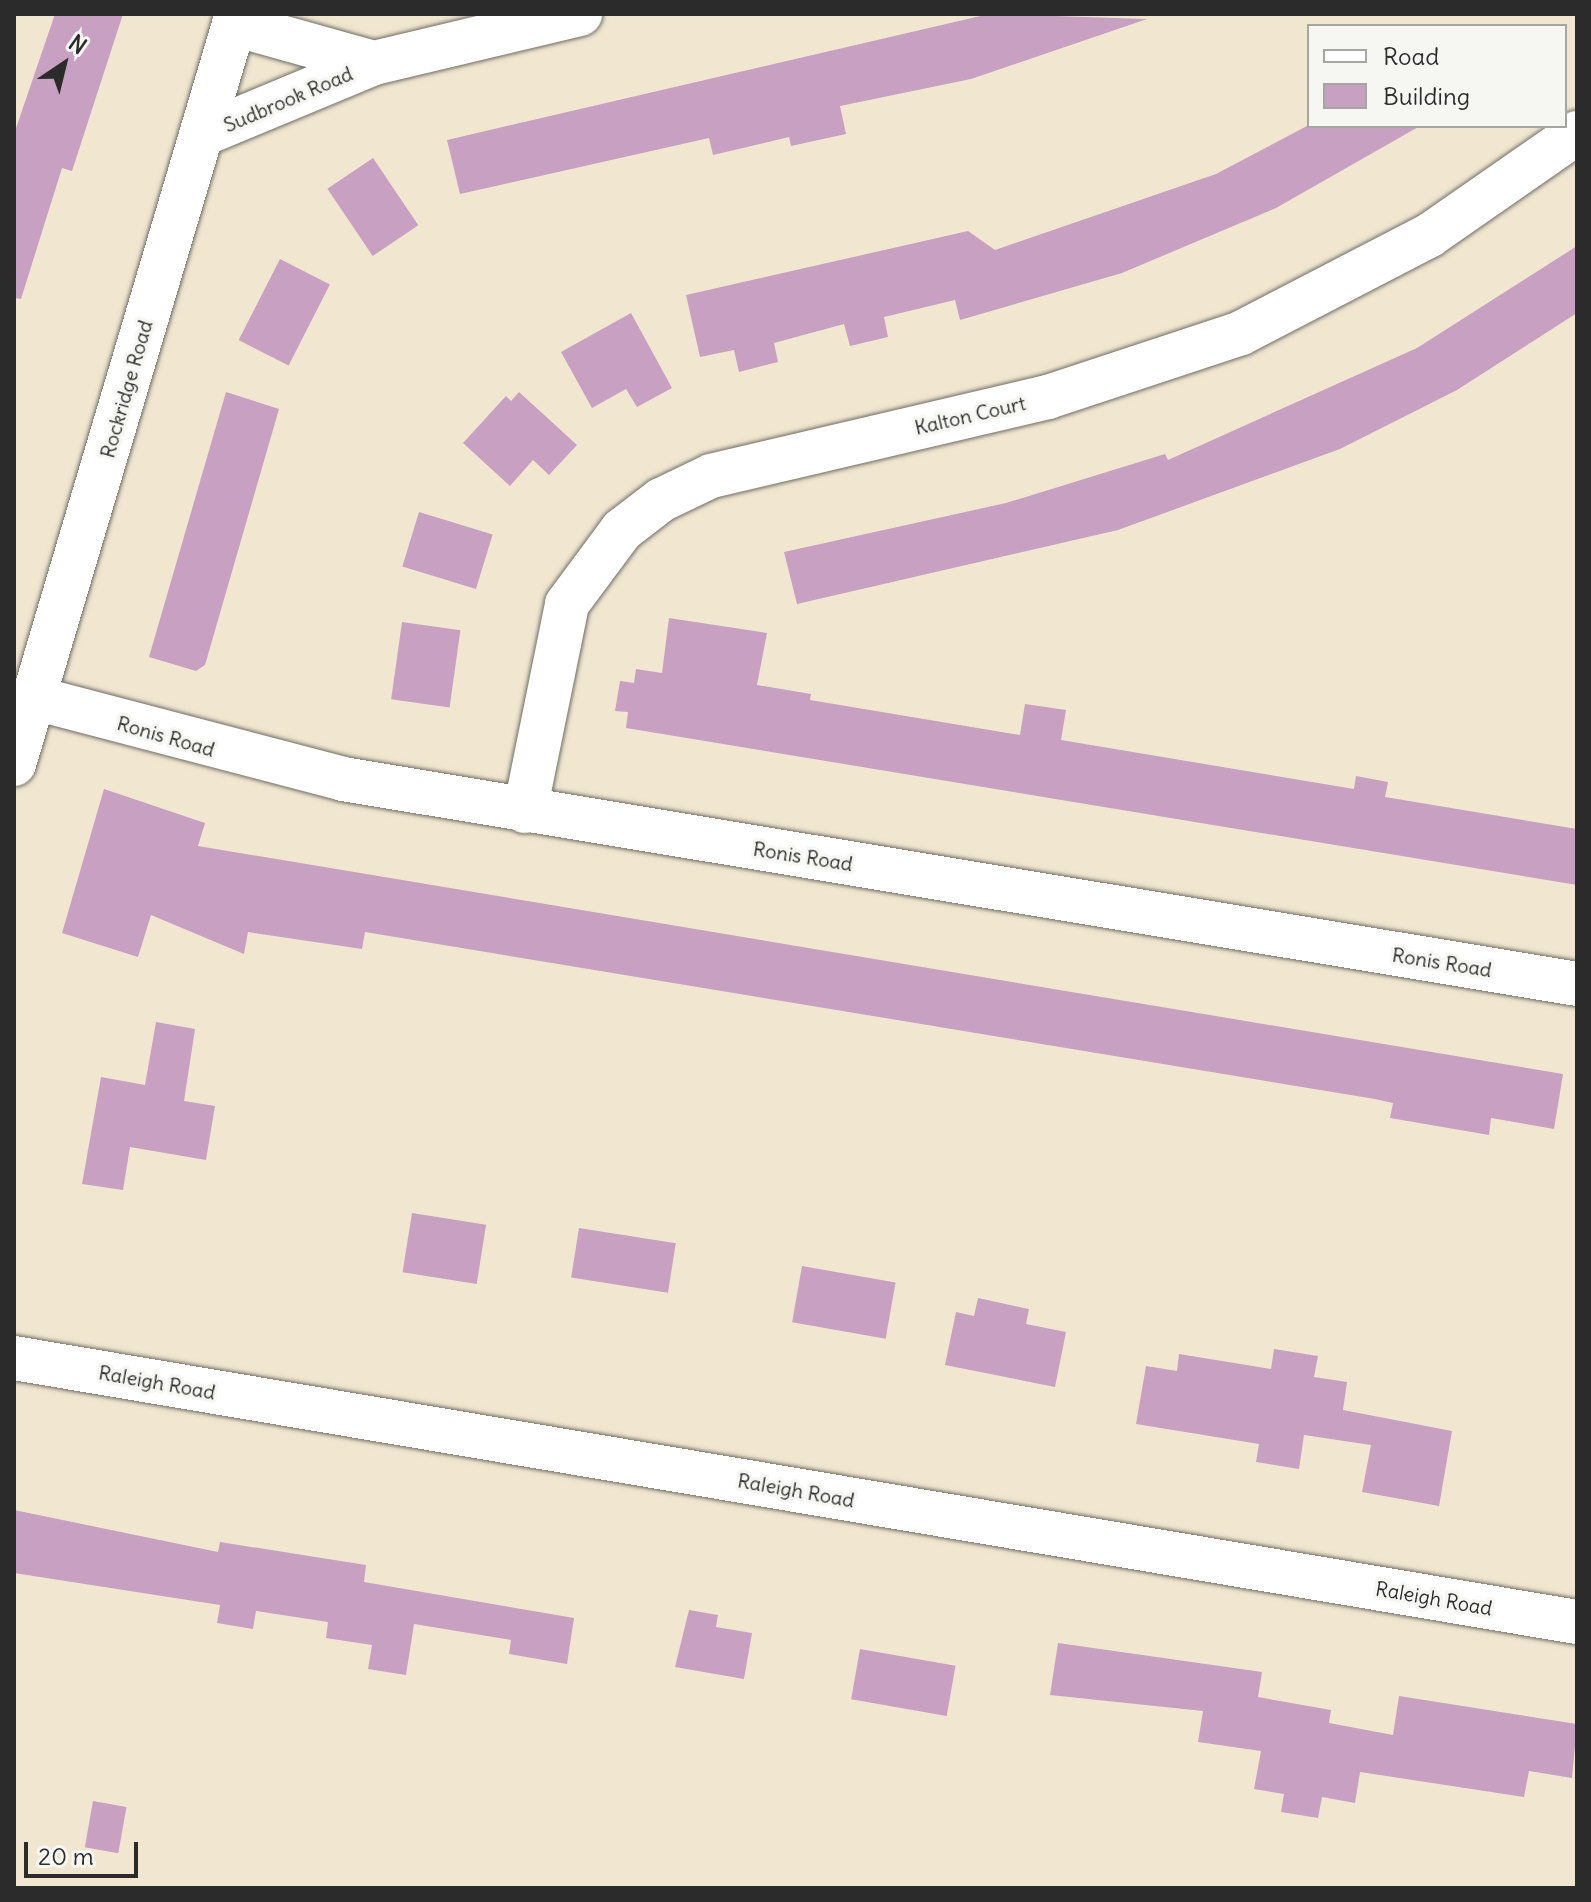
<!DOCTYPE html>
<style>
body{margin:0}
#map{position:relative;width:1591px;height:1902px;overflow:hidden;background:#f1e7d1;font-family:Delius,sans-serif}
div>[style]{position:absolute}
.building>*{inset:0;background:#c8a0c2;transform-origin:0 0}
.roads{filter:drop-shadow(0 0 2px #706d65) drop-shadow(0 0 2px #706d65)}
.minor>*{height:44px;margin:-22px;padding:0 22px;transform-origin:22px;border-radius:22px;background:#fff}
span{translate:-50% -50%;white-space:nowrap;text-align:center;line-height:1.15;-webkit-text-stroke:7px #f6f6f2;paint-order:stroke}
.street-label{font-size:20px;color:#2b2b2b}
.frame{position:absolute;inset:0;border:16px solid #2b2b2b;pointer-events:none}
.legend{position:absolute;left:1307px;top:24px;width:260px;height:104px;box-sizing:border-box;background:#f6f6f2;border:2px solid #a5a5a2;margin:0;padding:10px 14px;list-style:none;font-size:24px;color:#2b2b2b}
.legend li{display:flex;align-items:center;gap:16px;height:40px}
.legend b{width:40px;border:2px solid #a5a5a2}
.north{position:absolute;left:24px;top:24px;width:80px;height:80px;-webkit-text-stroke:6px #f6f6f2;paint-order:stroke;rotate:35deg;font-size:22px;font-weight:700;line-height:32px;text-align:center;color:#2b2b2b}
.north::after{content:'';display:block;margin:auto;width:28px;height:36px;background:#2b2b2b;clip-path:polygon(50% 0,100% 100%,50% 72%,0 100%)}
.scale{position:absolute;left:24px;top:1842px;width:114px;height:36px;box-sizing:border-box;border:4px solid #2b2b2b;border-top:0;padding-left:10px;font-size:24px;line-height:28px;white-space:nowrap;color:#2b2b2b;-webkit-text-stroke:6px #f6f6f2;paint-order:stroke}
</style>
<div id="map">
<div class="building">
<i style="clip-path:polygon(55px 14px,123px 14px,72px 171px,62px 168px,21px 299px,14px 298px,14px 134px)"></i>
<i style="clip-path:polygon(989px 14px,1147px 19px,971px 79px,840px 106px,846px 134px,791px 146px,789px 137px,713px 155px,709px 138px,460px 194px,447px 140px)"></i>
<i style="clip-path:polygon(1307px 126px,1420px 126px,1276px 208px,1122px 273px,960px 320px,955px 300px,884px 317px,888px 337px,850px 346px,844px 324px,774px 343px,778px 362px,739px 372px,734px 350px,700px 357px,686px 295px,968px 231px,995px 250px,1216px 174px)"></i>
<i style="left:373px;top:158px;width:81px;height:55px;rotate:56deg"></i>
<i style="clip-path:polygon(1577px 246px,1577px 313px,1457px 390px,1340px 449px,1118px 530px,797px 604px,784px 552px,1006px 503px,1165px 454px,1168px 460px,1417px 348px)"></i>
<i style="left:280px;top:259px;width:56px;height:91px;rotate:27deg"></i>
<i style="clip-path:polygon(631px 313px,672px 388px,637px 407px,626px 389px,592px 408px,561px 352px)"></i>
<i style="clip-path:polygon(226px 392px,279px 409px,205px 665px,196px 671px,149px 657px)"></i>
<i style="clip-path:polygon(519px 392px,577px 445px,549px 475px,533px 460px,510px 486px,463px 443px,506px 396px,511px 401px)"></i>
<i style="left:419px;top:512px;width:77px;height:57px;rotate:17deg"></i>
<i style="clip-path:polygon(669px 618px,767px 633px,757px 685px,811px 694px,810px 700px,1020px 735px,1025px 704px,1066px 710px,1061px 740px,1354px 789px,1356px 776px,1388px 782px,1385px 797px,1577px 829px,1577px 885px,626px 728px,628px 712px,615px 711px,620px 681px,634px 683px,636px 669px,662px 673px)"></i>
<i style="left:402px;top:622px;width:59px;height:78px;rotate:8deg"></i>
<i style="clip-path:polygon(104px 789px,205px 823px,198px 846px,1563px 1074px,1554px 1129px,1491px 1118px,1489px 1135px,1390px 1118px,1393px 1103px,1375px 1099px,365px 932px,362px 949px,248px 932px,244px 954px,151px 915px,138px 957px,62px 933px)"></i>
<i style="clip-path:polygon(156px 1022px,195px 1029px,184px 1101px,215px 1106px,206px 1160px,130px 1147px,123px 1190px,82px 1184px,101px 1077px,145px 1085px)"></i>
<i style="left:412px;top:1213px;width:75px;height:60px;rotate:9deg"></i>
<i style="left:579px;top:1228px;width:98px;height:50px;rotate:9deg"></i>
<i style="left:802px;top:1266px;width:95px;height:57px;rotate:10deg"></i>
<i style="clip-path:polygon(978px 1298px,1029px 1309px,1026px 1324px,1066px 1332px,1055px 1387px,945px 1365px,956px 1312px,974px 1316px)"></i>
<i style="clip-path:polygon(1274px 1349px,1318px 1356px,1314px 1377px,1347px 1382px,1343px 1410px,1452px 1431px,1439px 1506px,1362px 1492px,1371px 1445px,1304px 1435px,1299px 1469px,1256px 1462px,1259px 1444px,1136px 1424px,1146px 1366px,1177px 1371px,1179px 1354px,1271px 1369px)"></i>
<i style="clip-path:polygon(14px 1510px,218px 1552px,220px 1542px,366px 1565px,364px 1582px,574px 1618px,567px 1664px,509px 1654px,511px 1640px,414px 1624px,406px 1675px,368px 1669px,372px 1645px,326px 1638px,328px 1622px,256px 1611px,253px 1629px,217px 1623px,220px 1605px,14px 1573px)"></i>
<i style="clip-path:polygon(689px 1610px,718px 1615px,716px 1627px,752px 1633px,744px 1679px,675px 1667px)"></i>
<i style="clip-path:polygon(1058px 1643px,1262px 1672px,1258px 1697px,1331px 1710px,1329px 1723px,1393px 1735px,1399px 1696px,1577px 1724px,1572px 1778px,1529px 1771px,1524px 1797px,1360px 1772px,1355px 1803px,1322px 1797px,1318px 1818px,1281px 1812px,1284px 1794px,1254px 1789px,1261px 1751px,1198px 1742px,1203px 1711px,1050px 1695px)"></i>
<i style="left:860px;top:1649px;width:97px;height:51px;rotate:10deg"></i>
<i style="left:93px;top:1801px;width:34px;height:47px;rotate:10deg"></i>
</div>
<div class="roads">
<div class="minor">
<i style="left:234px;top:24px;width:145px;rotate:15.6deg"></i>
<i style="left:201px;top:135px;width:187px;rotate:-22.6deg"></i>
<i style="left:374px;top:63px;width:212px;rotate:-13.4deg"></i>
<i style="left:35px;top:698px;width:318px;rotate:14.7deg"></i>
<i style="left:343px;top:779px;width:1251px;rotate:9.43deg"></i>
<i style="left:14px;top:764px;width:782px;rotate:-73.44deg"></i>
<i style="left:525px;top:811px;width:211px;rotate:-78.5deg"></i>
<i style="left:567px;top:604px;width:92px;rotate:-53.4deg"></i>
<i style="left:622px;top:530px;width:49px;rotate:-37.6deg"></i>
<i style="left:661px;top:500px;width:55px;rotate:-25.6deg"></i>
<i style="left:711px;top:476px;width:346px;rotate:-13.2deg"></i>
<i style="left:1048px;top:397px;width:203px;rotate:-18.3deg"></i>
<i style="left:1241px;top:333px;width:213px;rotate:-27.4deg"></i>
<i style="left:1430px;top:235px;width:179px;rotate:-34.8deg"></i>
<i style="left:14px;top:1358px;width:1585px;rotate:9.59deg"></i>
</div>
</div>
<div class="street-label">
<span style="left:288px;top:99px;rotate:-23deg">Sudbrook Road</span>
<span style="left:126px;top:389px;rotate:-74deg">Rockridge Road</span>
<span style="left:970px;top:415px;rotate:-13deg">Kalton Court</span>
<span style="left:166px;top:736px;rotate:16deg">Ronis Road</span>
<span style="left:803px;top:856px;rotate:9deg">Ronis Road</span>
<span style="left:1442px;top:962px;rotate:9deg">Ronis Road</span>
<span style="left:157px;top:1382px;rotate:10deg">Raleigh Road</span>
<span style="left:796px;top:1490px;rotate:10deg">Raleigh Road</span>
<span style="left:1434px;top:1598px;rotate:10deg">Raleigh Road</span>
</div>
<div class="frame"></div>
<ul class="legend">
<li><b style="height:10px;background:#fff"></b>Road</li>
<li><b style="height:22px;background:#c8a0c2"></b>Building</li>
</ul>
<div class="north">N</div>
<div class="scale">20 m</div>
</div>
